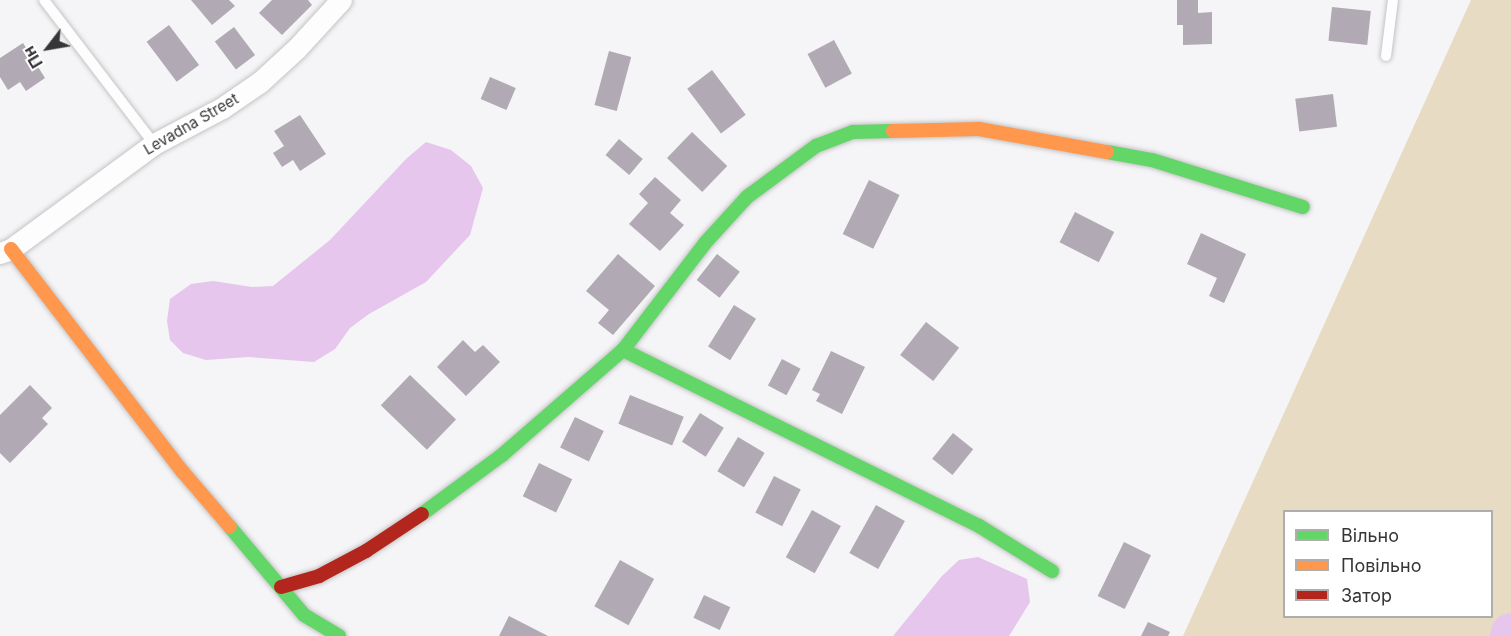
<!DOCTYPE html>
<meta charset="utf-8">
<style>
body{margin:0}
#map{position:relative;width:1511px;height:636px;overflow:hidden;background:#f5f4f6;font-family:Inter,sans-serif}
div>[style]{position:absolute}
.green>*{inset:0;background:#e7dbc3}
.water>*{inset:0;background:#e6c6ed}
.river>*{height:40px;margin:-20px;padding:0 20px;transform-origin:20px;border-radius:20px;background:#e6c6ed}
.building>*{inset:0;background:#b1a9b3;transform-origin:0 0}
.roads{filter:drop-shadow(0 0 2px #c5c4c6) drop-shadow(0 0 2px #c5c4c6)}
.lane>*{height:10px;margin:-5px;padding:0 5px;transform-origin:5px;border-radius:5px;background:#fefdfe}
.street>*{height:21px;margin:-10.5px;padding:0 10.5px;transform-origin:10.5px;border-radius:10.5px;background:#fefdfe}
.fast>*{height:14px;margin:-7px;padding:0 7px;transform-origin:7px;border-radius:7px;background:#63d668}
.slow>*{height:14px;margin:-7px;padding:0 7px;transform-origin:7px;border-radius:7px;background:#ff974d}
.jam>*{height:14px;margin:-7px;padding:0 7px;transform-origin:7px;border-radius:7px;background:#b3261e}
span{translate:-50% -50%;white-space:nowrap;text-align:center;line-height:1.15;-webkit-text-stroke:6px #fff;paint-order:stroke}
.street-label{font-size:15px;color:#363537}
.legend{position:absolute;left:1283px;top:510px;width:210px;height:108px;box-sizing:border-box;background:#fff;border:2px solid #afaeaf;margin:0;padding:8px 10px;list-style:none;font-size:18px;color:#363537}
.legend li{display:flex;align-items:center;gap:12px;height:30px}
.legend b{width:30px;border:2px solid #afaeaf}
.north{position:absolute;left:18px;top:18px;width:60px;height:60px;-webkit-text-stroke:4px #fff;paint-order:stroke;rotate:239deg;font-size:16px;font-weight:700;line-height:24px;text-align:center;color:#363537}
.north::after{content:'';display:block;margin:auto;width:21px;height:27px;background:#363537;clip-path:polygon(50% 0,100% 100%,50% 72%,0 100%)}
</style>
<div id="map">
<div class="green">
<i style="clip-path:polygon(evenodd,1471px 0,1511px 0,1511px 636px,1183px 636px,1471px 0,1284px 512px,1492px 512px,1492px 616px,1284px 616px,1284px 512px)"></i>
</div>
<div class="water">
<i style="clip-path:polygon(426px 142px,451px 150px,471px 166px,483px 188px,470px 235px,426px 282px,369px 314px,350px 328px,335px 349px,314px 362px,248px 357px,206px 360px,183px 353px,170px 340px,167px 321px,170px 299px,191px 284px,213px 281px,252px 287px,273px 286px,330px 240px,406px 159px)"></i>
<i style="clip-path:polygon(978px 557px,1027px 579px,1030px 602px,1009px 636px,893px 636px,942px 576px,959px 560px)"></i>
</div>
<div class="river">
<i style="left:1510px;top:636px;width:3px;rotate:-72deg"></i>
</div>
<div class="building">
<i style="clip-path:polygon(191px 0,229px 0,235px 6px,212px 25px)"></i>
<i style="clip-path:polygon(272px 0,308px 0,312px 5px,282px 35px,259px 13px)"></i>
<i style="clip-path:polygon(1177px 0,1198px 0,1198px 13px,1212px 12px,1212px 44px,1183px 45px,1183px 25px,1177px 25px)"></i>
<i style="left:1332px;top:7px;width:39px;height:34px;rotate:6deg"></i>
<i style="left:169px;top:25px;width:50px;height:28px;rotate:53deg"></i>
<i style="left:234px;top:27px;width:35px;height:24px;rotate:53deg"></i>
<i style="left:834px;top:40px;width:38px;height:30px;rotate:62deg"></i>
<i style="clip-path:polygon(23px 43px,45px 78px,26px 91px,20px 82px,8px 90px,0 77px,0 58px)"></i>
<i style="left:609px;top:51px;width:23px;height:56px;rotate:15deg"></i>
<i style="left:712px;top:70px;width:56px;height:31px;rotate:53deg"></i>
<i style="left:490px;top:77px;width:28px;height:24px;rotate:23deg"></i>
<i style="left:1333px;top:94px;width:33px;height:38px;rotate:83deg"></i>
<i style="clip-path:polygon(300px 115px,326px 154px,300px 171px,293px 160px,282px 167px,273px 153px,284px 146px,274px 131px)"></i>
<i style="left:692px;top:132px;width:49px;height:36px;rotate:44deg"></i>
<i style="left:619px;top:139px;width:31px;height:21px;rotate:40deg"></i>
<i style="clip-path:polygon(655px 177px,681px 200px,670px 213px,684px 225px,660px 251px,629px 224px,648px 203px,639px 194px)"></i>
<i style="left:869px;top:180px;width:34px;height:60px;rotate:26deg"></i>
<i style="left:1075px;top:212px;width:44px;height:34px;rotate:27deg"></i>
<i style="clip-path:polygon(1201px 233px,1246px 254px,1224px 303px,1209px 296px,1217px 278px,1187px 264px)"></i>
<i style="clip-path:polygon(618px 254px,655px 286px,613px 335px,598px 323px,609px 310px,586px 291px)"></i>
<i style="left:717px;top:254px;width:29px;height:33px;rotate:38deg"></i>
<i style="left:734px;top:305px;width:26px;height:49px;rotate:32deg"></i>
<i style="left:926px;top:322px;width:42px;height:42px;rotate:38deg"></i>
<i style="clip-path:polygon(463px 340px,475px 352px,483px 345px,500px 362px,466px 396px,437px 367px)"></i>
<i style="clip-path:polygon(831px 351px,865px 367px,842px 414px,816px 401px,820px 394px,812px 390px)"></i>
<i style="left:782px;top:359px;width:21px;height:30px;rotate:28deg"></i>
<i style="left:410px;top:375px;width:64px;height:42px;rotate:44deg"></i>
<i style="clip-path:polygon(30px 385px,52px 408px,42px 418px,48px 424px,10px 463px,0 453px,0 415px)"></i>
<i style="left:630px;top:395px;width:58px;height:31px;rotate:22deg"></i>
<i style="left:700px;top:413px;width:28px;height:34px;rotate:32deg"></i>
<i style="left:575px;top:417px;width:32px;height:34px;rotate:26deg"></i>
<i style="left:953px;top:433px;width:26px;height:33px;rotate:39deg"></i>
<i style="left:738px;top:437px;width:31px;height:40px;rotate:31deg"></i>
<i style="left:539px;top:463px;width:37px;height:37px;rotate:26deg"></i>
<i style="left:774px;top:476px;width:30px;height:41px;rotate:27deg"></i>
<i style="left:876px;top:505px;width:33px;height:55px;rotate:29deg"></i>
<i style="left:812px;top:510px;width:33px;height:54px;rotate:29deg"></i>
<i style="left:1124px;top:542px;width:30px;height:60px;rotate:26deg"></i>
<i style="left:620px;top:560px;width:39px;height:53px;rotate:29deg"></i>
<i style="left:704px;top:595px;width:29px;height:25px;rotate:25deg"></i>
<i style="clip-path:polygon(509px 616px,548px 636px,499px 636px)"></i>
<i style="clip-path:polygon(1148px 622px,1170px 632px,1168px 636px,1141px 636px)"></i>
</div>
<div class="roads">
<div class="lane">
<i style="left:44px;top:0;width:181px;rotate:52.6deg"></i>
<i style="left:1386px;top:56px;width:56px;rotate:-82.9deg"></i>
</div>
<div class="street">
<i style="left:0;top:253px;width:12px;rotate:-20deg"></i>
<i style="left:11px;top:249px;width:177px;rotate:-36.3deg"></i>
<i style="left:154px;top:144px;width:77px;rotate:-27.9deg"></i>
<i style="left:222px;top:108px;width:46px;rotate:-34.4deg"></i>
<i style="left:260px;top:82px;width:50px;rotate:-42.6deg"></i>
<i style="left:297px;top:48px;width:65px;rotate:-47.5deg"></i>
</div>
<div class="fast">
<i style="left:1107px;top:152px;width:46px;rotate:10.1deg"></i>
<i style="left:1152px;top:160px;width:158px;rotate:17.3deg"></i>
<i style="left:623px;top:350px;width:397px;rotate:26.3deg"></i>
<i style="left:979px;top:526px;width:86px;rotate:31.7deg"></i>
<i style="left:422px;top:514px;width:99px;rotate:-36.4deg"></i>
<i style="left:502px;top:455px;width:160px;rotate:-41deg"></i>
<i style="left:623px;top:350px;width:135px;rotate:-52.5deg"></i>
<i style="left:705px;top:243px;width:62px;rotate:-47.6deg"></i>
<i style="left:747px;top:197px;width:86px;rotate:-36.5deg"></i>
<i style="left:816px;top:146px;width:40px;rotate:-21deg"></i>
<i style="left:853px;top:132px;width:40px;rotate:-1.4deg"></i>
<i style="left:230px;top:527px;width:115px;rotate:49.9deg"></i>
<i style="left:304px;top:615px;width:41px;rotate:31deg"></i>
</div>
<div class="slow">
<i style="left:893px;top:131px;width:86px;rotate:-1.3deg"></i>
<i style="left:979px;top:129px;width:130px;rotate:10.2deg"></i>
<i style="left:11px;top:249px;width:282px;rotate:52.4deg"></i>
<i style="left:183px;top:472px;width:72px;rotate:49.5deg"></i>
</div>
<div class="jam">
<i style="left:281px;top:587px;width:40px;rotate:-16deg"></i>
<i style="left:319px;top:576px;width:53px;rotate:-28deg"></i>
<i style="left:366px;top:551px;width:67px;rotate:-33.5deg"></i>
</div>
</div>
<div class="street-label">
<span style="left:191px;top:124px;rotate:-30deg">Levadna Street</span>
</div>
<ul class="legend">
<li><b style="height:8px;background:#63d668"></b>Вільно</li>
<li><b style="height:8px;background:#ff974d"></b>Повільно</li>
<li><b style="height:8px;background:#b3261e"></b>Затор</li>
</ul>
<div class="north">Пн</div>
</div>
